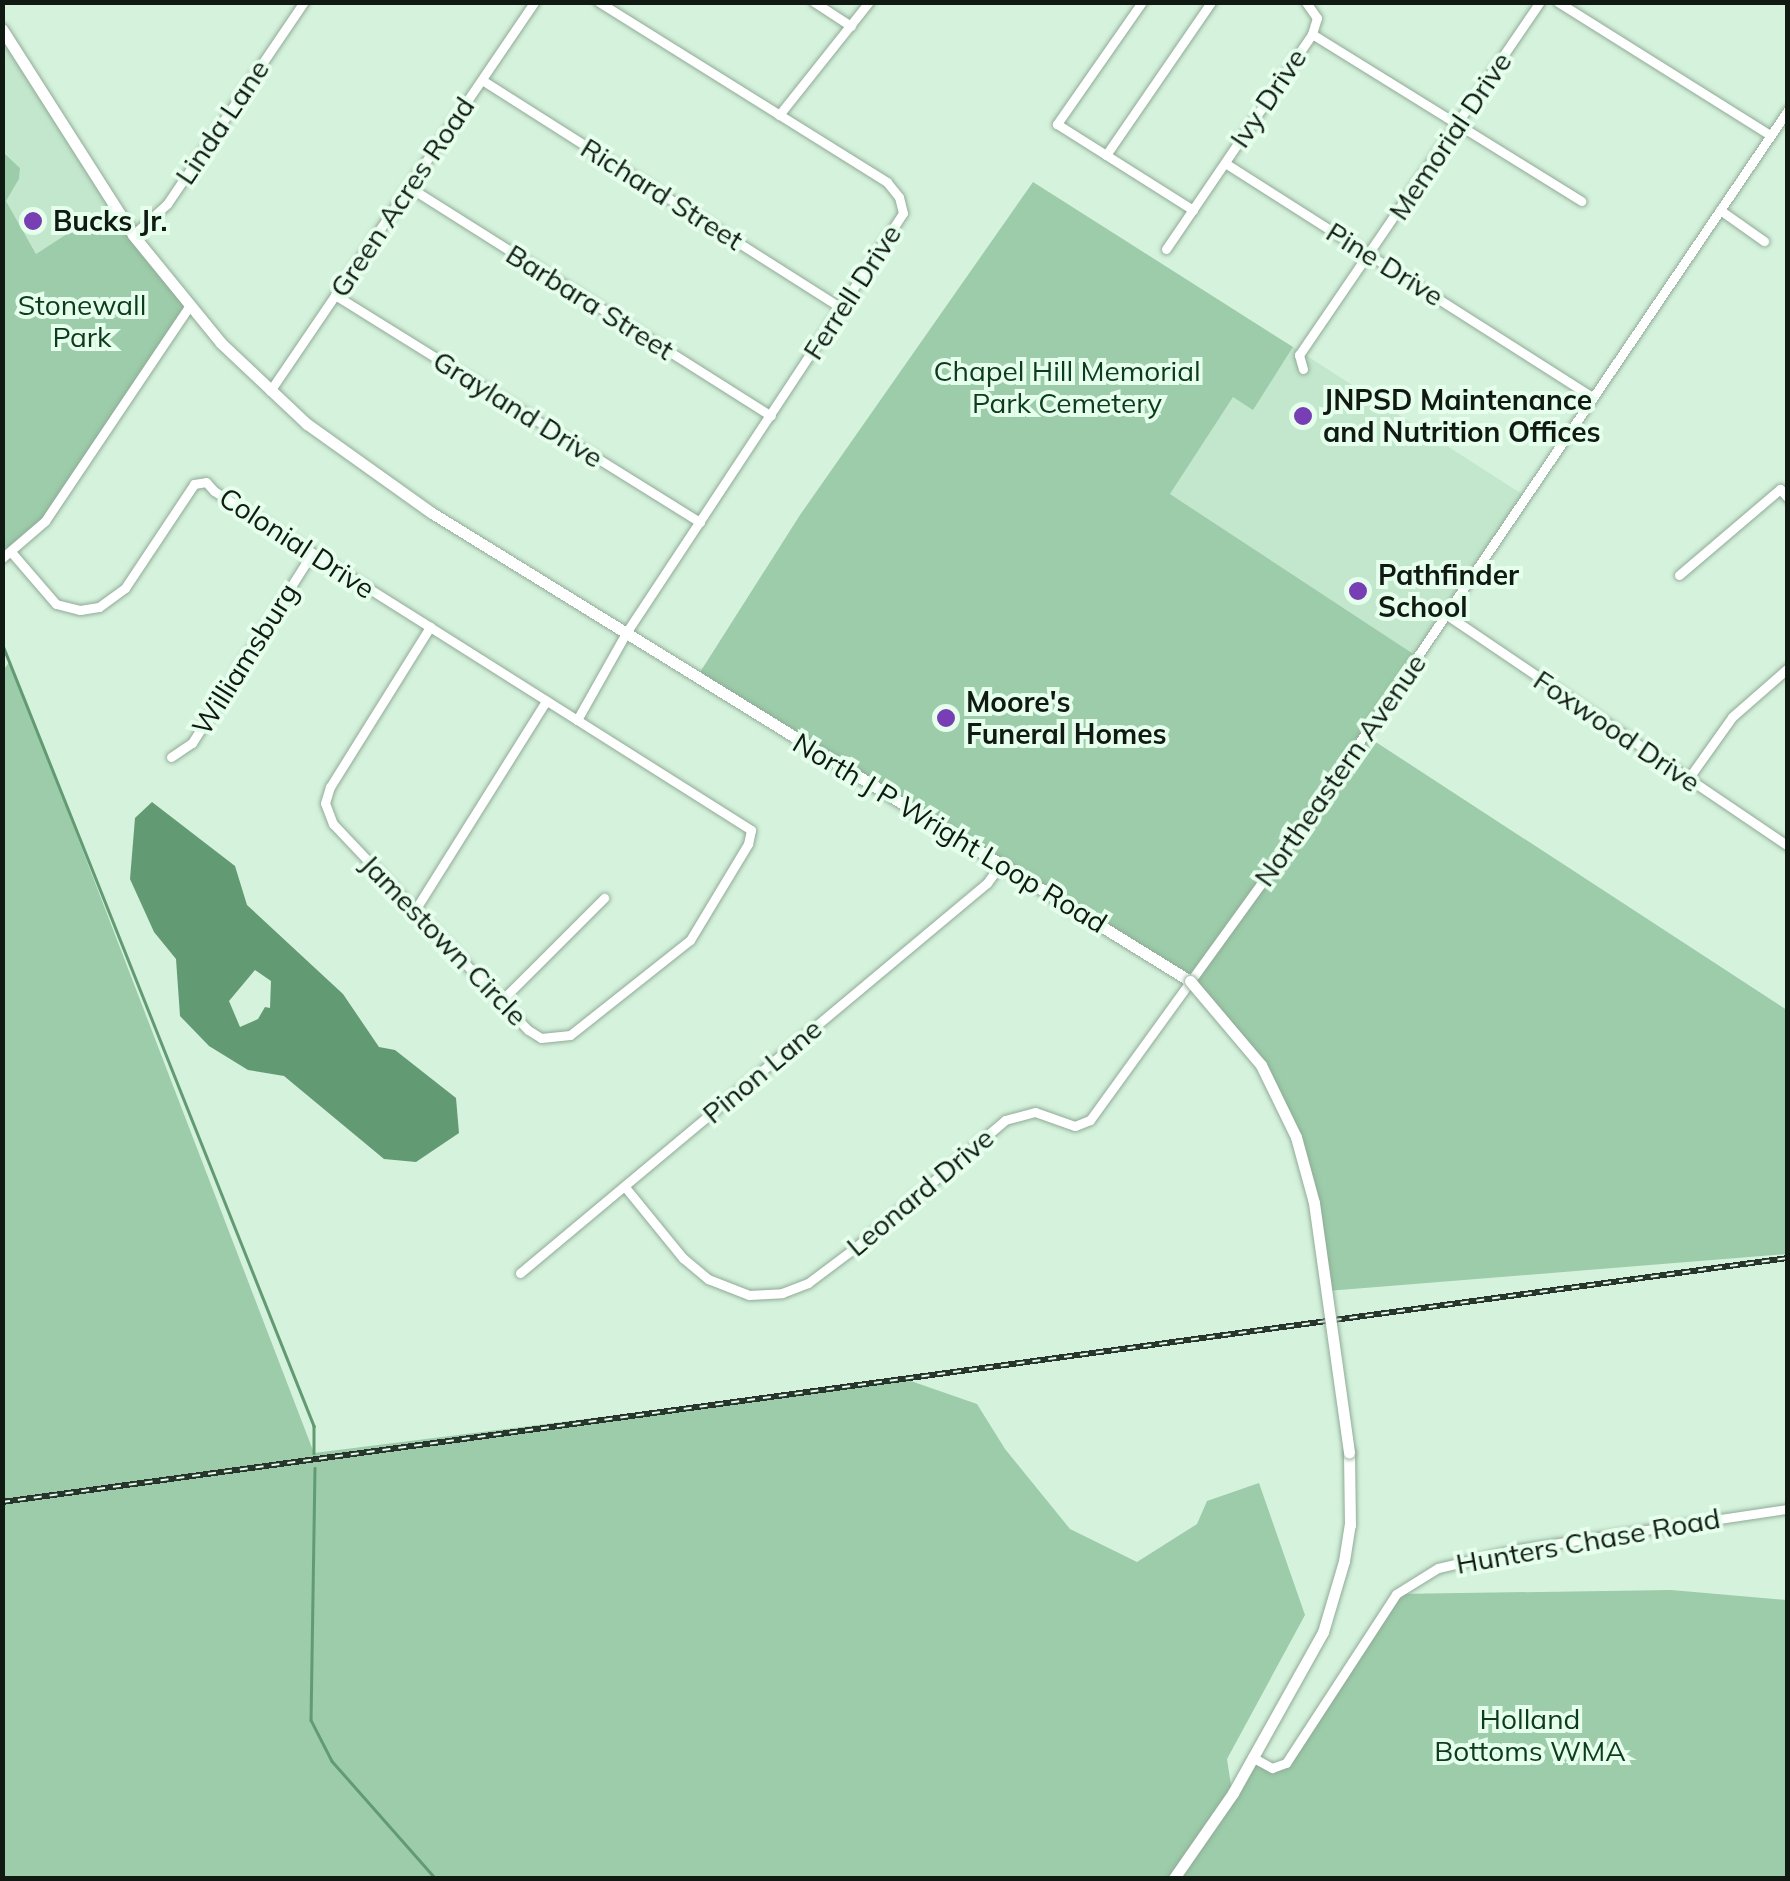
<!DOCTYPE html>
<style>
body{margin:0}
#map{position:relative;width:1790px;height:1881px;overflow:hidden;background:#d5f2dc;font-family:Mulish,sans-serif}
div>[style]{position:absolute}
.built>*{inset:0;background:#c3e7cc}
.green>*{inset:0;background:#9ccca9}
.water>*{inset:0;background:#629b73}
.stream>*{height:2.5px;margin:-1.25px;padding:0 1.25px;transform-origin:1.25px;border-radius:1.25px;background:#629b73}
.roads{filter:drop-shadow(0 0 2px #90ab97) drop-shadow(0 0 2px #90ab97)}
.minor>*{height:9px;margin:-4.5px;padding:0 4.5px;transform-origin:4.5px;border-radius:4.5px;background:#fff}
.major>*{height:11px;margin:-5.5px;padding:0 5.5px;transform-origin:5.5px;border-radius:5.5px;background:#fff}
.rail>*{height:6px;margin-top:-3px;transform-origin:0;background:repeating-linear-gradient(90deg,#e6feec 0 8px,#28352c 0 16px);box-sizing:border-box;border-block:2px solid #28352c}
.bridges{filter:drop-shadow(0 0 2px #90ab97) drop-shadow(0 0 2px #90ab97)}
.major-bridge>*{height:11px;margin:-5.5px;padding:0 5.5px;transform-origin:5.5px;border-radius:5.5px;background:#fff}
.dots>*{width:28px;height:28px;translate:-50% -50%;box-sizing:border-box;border:5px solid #e6feec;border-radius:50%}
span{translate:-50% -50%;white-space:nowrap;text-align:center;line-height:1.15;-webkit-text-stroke:8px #e6feec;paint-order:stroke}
.street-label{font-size:28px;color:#101a13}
.poi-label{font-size:28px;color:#101a13;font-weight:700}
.left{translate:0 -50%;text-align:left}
.park-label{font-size:28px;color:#0d3b1f}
.frame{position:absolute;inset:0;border:5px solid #101a13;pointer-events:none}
</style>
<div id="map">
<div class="built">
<i style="clip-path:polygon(2px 29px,113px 204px,36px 254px,6px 201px,19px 179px,20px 168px,3px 151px)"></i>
<i style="clip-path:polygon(1293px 347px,1525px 496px,1418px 657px,1170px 494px,1233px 396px,1253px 409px)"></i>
</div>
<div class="green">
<i style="clip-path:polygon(2px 151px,20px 168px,19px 179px,6px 201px,36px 254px,113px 204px,189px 307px,45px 521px,2px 558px)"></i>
<i style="clip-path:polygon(1033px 182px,1293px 347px,1253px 410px,1233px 397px,1170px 494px,1418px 657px,1365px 735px,1787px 1010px,1787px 1254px,1327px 1291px,1306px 1169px,1261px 1065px,1190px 981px,697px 677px,800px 515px)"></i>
<i style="clip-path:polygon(10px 661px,314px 1453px,905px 1379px,977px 1404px,1005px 1449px,1070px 1529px,1137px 1562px,1197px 1524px,1207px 1501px,1259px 1483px,1305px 1615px,1227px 1759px,1232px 1792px,1253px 1760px,1272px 1768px,1287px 1763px,1396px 1594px,1671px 1590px,1787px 1600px,1787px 1878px,3px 1878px,2px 672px)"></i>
</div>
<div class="water">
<i style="clip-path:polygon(evenodd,152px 802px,235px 866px,247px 905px,343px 994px,379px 1047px,395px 1050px,456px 1098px,459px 1133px,416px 1162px,384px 1159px,284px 1076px,248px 1070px,209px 1046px,180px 1016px,176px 959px,154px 932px,130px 879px,135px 818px,152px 802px,255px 970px,271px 981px,270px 1008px,265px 1007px,258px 1019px,240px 1027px,229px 1001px,255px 970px)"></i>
</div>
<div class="stream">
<i style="left:2px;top:643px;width:843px;rotate:68.27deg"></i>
<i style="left:314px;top:1426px;width:27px;rotate:90deg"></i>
<i style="left:315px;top:1468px;width:252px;rotate:90.9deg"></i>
<i style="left:311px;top:1720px;width:46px;rotate:62.9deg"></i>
<i style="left:332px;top:1761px;width:156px;rotate:48.6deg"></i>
</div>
<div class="roads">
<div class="minor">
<i style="left:814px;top:2px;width:44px;rotate:33deg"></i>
<i style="left:1142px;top:2px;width:149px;rotate:124.9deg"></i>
<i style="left:1057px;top:124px;width:161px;rotate:32.3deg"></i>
<i style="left:1558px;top:2px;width:250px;rotate:32.1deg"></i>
<i style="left:1312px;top:34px;width:317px;rotate:31.8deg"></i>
<i style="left:482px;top:80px;width:428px;rotate:32.4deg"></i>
<i style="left:779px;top:115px;width:144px;rotate:-51.5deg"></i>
<i style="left:1106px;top:155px;width:186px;rotate:-55.5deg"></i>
<i style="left:1225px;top:163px;width:435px;rotate:32.5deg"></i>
<i style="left:409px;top:187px;width:428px;rotate:32.3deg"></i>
<i style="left:1720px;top:210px;width:54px;rotate:35.2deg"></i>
<i style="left:133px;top:235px;width:46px;rotate:-42.4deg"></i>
<i style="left:167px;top:204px;width:244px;rotate:-55.9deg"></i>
<i style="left:1166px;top:249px;width:260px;rotate:-55.8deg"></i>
<i style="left:1312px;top:34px;width:17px;rotate:-73deg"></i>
<i style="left:1317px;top:18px;width:19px;rotate:-125deg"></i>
<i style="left:335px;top:295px;width:430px;rotate:31.9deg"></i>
<i style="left:1303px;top:369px;width:15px;rotate:-106deg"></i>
<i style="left:1299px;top:355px;width:427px;rotate:-55.7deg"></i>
<i style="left:270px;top:391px;width:470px;rotate:-55.8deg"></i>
<i style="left:12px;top:553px;width:67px;rotate:49.2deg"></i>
<i style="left:56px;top:604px;width:25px;rotate:14deg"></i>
<i style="left:80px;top:610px;width:19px;rotate:-9deg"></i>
<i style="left:99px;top:607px;width:32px;rotate:-36deg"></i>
<i style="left:125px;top:588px;width:125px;rotate:-56.4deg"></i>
<i style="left:194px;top:484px;width:12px;rotate:-9deg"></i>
<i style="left:206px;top:482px;width:12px;rotate:48deg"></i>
<i style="left:214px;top:491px;width:255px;rotate:32.2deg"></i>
<i style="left:430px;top:627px;width:380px;rotate:32.3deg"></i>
<i style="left:751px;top:830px;width:14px;rotate:102deg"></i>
<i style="left:748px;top:844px;width:112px;rotate:121.1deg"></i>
<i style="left:690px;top:940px;width:153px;rotate:141.6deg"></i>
<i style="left:570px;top:1035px;width:29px;rotate:174deg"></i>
<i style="left:541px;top:1038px;width:15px;rotate:-148deg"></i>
<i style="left:528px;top:1030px;width:284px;rotate:-133.4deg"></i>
<i style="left:333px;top:824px;width:22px;rotate:-111deg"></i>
<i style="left:325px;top:803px;width:17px;rotate:-73deg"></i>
<i style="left:330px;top:787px;width:189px;rotate:-58deg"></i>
<i style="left:2px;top:558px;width:57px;rotate:-40.7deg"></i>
<i style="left:45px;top:521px;width:258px;rotate:-56.1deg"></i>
<i style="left:1679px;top:575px;width:133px;rotate:-40.4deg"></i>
<i style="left:1780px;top:489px;width:12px;rotate:48deg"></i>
<i style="left:1447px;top:615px;width:412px;rotate:34.1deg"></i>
<i style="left:577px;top:720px;width:100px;rotate:-60.6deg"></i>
<i style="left:626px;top:633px;width:503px;rotate:-56.59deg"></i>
<i style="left:903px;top:213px;width:16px;rotate:-104deg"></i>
<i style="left:899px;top:197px;width:19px;rotate:-129deg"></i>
<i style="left:887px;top:182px;width:340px;rotate:-148deg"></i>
<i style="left:171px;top:757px;width:25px;rotate:-34deg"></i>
<i style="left:192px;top:743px;width:225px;rotate:-57.7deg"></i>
<i style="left:1688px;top:779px;width:76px;rotate:-54.6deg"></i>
<i style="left:1732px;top:717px;width:74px;rotate:-41.2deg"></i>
<i style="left:415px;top:910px;width:247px;rotate:-57.9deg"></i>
<i style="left:501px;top:1001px;width:146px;rotate:-45deg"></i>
<i style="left:625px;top:1187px;width:92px;rotate:50.8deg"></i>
<i style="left:683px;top:1258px;width:33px;rotate:40deg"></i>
<i style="left:708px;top:1279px;width:44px;rotate:21.3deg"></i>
<i style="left:749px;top:1295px;width:33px;rotate:-3deg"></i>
<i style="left:782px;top:1293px;width:28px;rotate:-21deg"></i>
<i style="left:808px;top:1283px;width:60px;rotate:-36.9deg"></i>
<i style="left:856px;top:1247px;width:196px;rotate:-40.4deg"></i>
<i style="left:1005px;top:1120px;width:31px;rotate:-15deg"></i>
<i style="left:1035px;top:1112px;width:42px;rotate:19.3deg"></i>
<i style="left:1075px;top:1126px;width:16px;rotate:-22deg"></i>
<i style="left:1090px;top:1120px;width:349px;rotate:-54.1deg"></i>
<i style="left:1295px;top:837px;width:878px;rotate:-55.86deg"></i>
<i style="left:520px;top:1273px;width:608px;rotate:-39.87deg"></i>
<i style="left:987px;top:883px;width:22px;rotate:-54deg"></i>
<i style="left:1252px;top:1757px;width:23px;rotate:29deg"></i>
<i style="left:1272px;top:1768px;width:15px;rotate:-20deg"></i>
<i style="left:1286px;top:1763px;width:202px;rotate:-56.9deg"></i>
<i style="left:1396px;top:1594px;width:49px;rotate:-31.8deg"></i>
<i style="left:1438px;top:1568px;width:83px;rotate:-13.2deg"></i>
<i style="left:1519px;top:1549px;width:272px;rotate:-8.5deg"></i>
</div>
<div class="major">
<i style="left:2px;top:29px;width:244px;rotate:57.5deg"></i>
<i style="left:133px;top:235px;width:139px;rotate:50.8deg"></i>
<i style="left:221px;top:343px;width:118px;rotate:43.3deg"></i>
<i style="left:307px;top:424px;width:153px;rotate:35.5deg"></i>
<i style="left:432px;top:513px;width:891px;rotate:31.69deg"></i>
<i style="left:1174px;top:1878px;width:103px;rotate:-55.2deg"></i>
<i style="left:1233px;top:1793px;width:184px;rotate:-60.8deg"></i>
<i style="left:1323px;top:1632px;width:74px;rotate:-73.5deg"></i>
<i style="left:1344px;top:1561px;width:36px;rotate:-81deg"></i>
<i style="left:1350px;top:1525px;width:72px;rotate:-90.8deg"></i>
</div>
</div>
<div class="rail">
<i style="left:2px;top:1502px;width:1803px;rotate:-7.78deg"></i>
</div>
<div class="bridges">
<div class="major-bridge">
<i style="left:1190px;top:981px;width:110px;rotate:49.8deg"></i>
<i style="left:1261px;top:1065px;width:80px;rotate:64.1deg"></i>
<i style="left:1296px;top:1137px;width:68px;rotate:74.7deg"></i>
<i style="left:1314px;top:1203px;width:252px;rotate:82deg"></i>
</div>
</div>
<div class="dots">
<i style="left:33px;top:221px;background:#783eb4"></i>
<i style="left:1303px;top:416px;background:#783eb4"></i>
<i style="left:1358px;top:591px;background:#783eb4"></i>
<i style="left:946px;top:718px;background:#783eb4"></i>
</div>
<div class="street-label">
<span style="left:1268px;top:98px;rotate:-56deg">Ivy Drive</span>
<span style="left:222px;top:122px;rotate:-56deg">Linda Lane</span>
<span style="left:1450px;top:136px;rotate:-56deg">Memorial Drive</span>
<span style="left:662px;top:194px;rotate:32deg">Richard Street</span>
<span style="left:402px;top:197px;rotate:-56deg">Green Acres Road</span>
<span style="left:1385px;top:264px;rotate:32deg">Pine Drive</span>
<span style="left:852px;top:292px;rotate:-57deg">Ferrell Drive</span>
<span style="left:590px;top:302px;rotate:32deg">Barbara Street</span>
<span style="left:518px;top:409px;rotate:32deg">Grayland Drive</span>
<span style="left:297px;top:543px;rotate:33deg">Colonial Drive</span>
<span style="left:245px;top:659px;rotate:-58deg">Williamsburg</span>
<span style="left:1617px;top:731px;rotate:34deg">Foxwood Drive</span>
<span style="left:1340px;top:770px;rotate:-55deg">Northeastern Avenue</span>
<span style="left:950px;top:833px;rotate:31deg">North J P Wright Loop Road</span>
<span style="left:444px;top:940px;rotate:46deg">Jamestown Circle</span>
<span style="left:762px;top:1071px;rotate:-40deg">Pinon Lane</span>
<span style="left:920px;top:1192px;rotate:-40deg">Leonard Drive</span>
<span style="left:1588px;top:1541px;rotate:-10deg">Hunters Chase Road</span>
</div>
<div class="poi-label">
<span class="left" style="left:53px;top:221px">Bucks Jr.</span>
<span class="left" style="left:1323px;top:416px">JNPSD Maintenance<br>and Nutrition Offices</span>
<span class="left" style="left:1378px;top:591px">Pathfinder<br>School</span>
<span class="left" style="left:966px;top:718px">Moore's<br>Funeral Homes</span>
</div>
<div class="park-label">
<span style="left:82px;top:321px">Stonewall<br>Park</span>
<span style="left:1067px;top:387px">Chapel Hill Memorial<br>Park Cemetery</span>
<span style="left:1530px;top:1735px">Holland<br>Bottoms WMA</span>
</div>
<div class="frame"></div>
</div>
